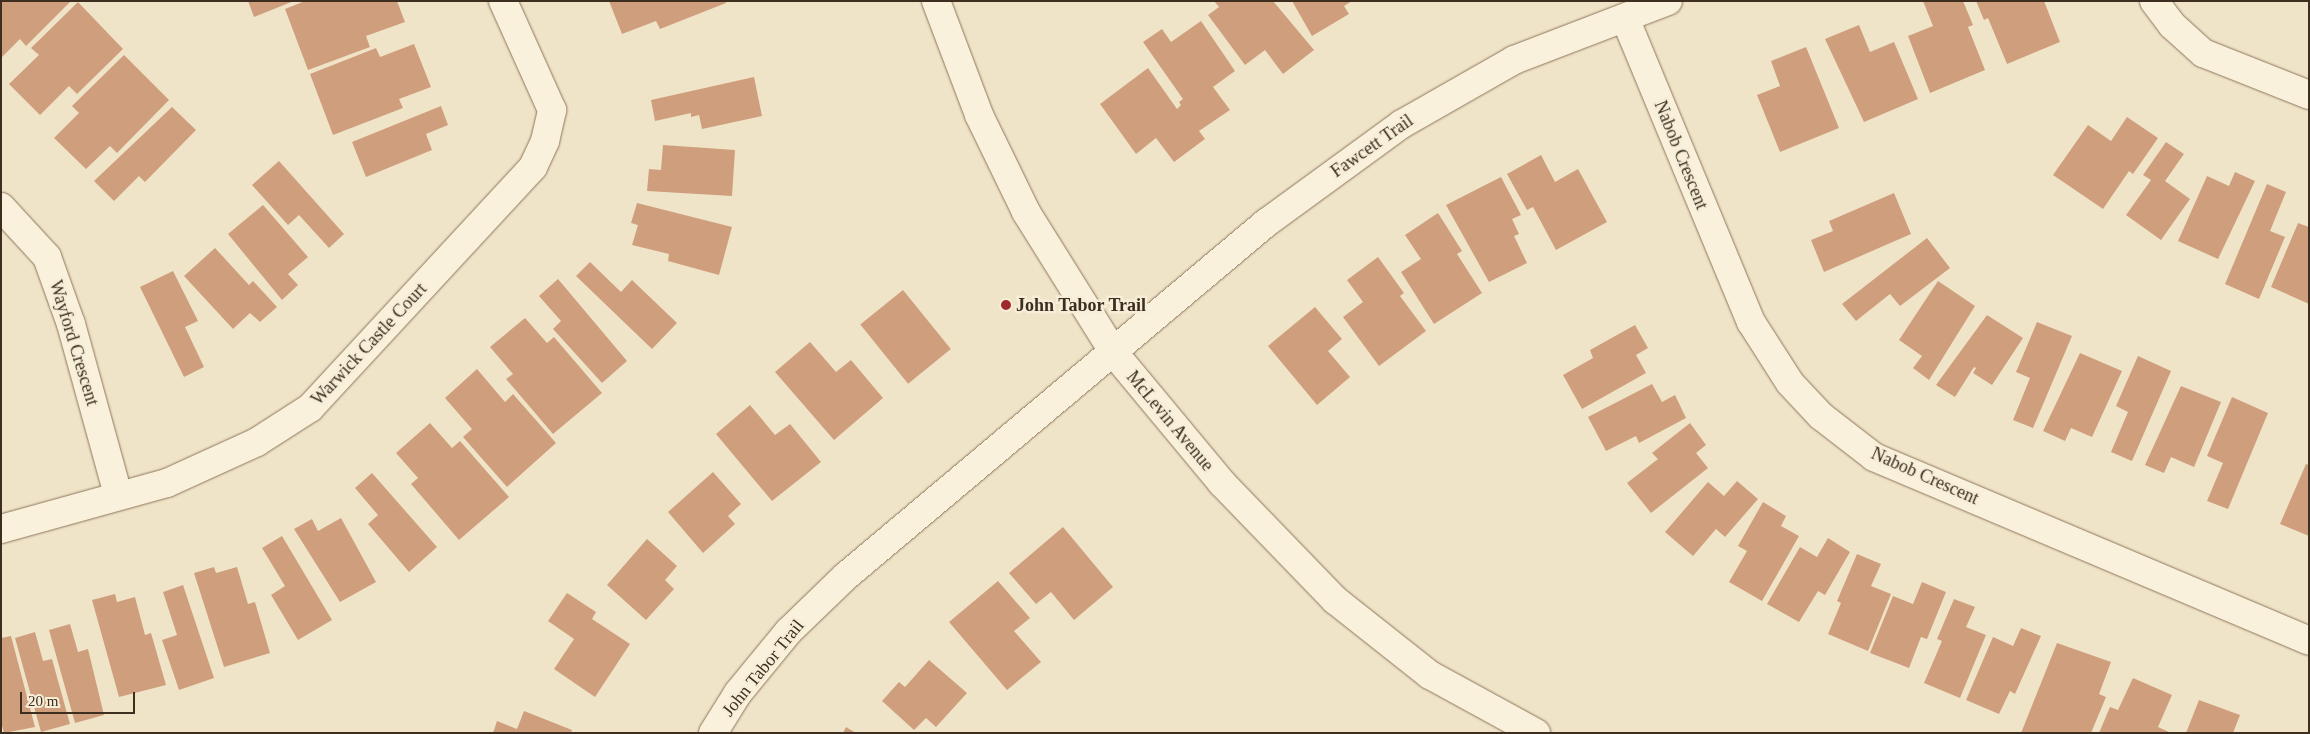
<!DOCTYPE html>
<style>
body{margin:0}
#map{position:relative;width:2310px;height:734px;overflow:hidden;background:#f0e4c8;font-family:Georgia,serif}
div>[style]{position:absolute}
.building>*{inset:0;background:#cf9f7d;transform-origin:0 0}
.roads{filter:drop-shadow(0 0 1px #8d765c) drop-shadow(0 0 1px #8d765c)}
.minor>*{height:28px;margin:-14px;padding:0 14px;transform-origin:14px;border-radius:14px;background:#faf1dc}
.dots>*{width:14px;height:14px;translate:-50% -50%;box-sizing:border-box;border:2px solid #f7eed8;border-radius:50%}
span{translate:-50% -50%;white-space:nowrap;text-align:center;line-height:1.15;-webkit-text-stroke:5px #f7eed8;paint-order:stroke}
.street-label{font-size:18px;color:#3d2e20}
.poi-label{font-size:18px;color:#3d2e20;font-weight:700}
.left{translate:0 -50%;text-align:left}
.frame{position:absolute;inset:0;border:2px solid #3d2e20;pointer-events:none}
.scale{position:absolute;left:20px;top:692px;width:115px;height:22px;box-sizing:border-box;border:2px solid #3d2e20;border-top:0;padding-left:6px;font-size:15px;line-height:18px;white-space:nowrap;color:#3d2e20;-webkit-text-stroke:4px #f7eed8;paint-order:stroke}
</style>
<div id="map">
<div class="building">
<i style="clip-path:polygon(1px 1px,71px 1px,26px 46px,20px 39px,1px 58px)"></i>
<i style="clip-path:polygon(248px 1px,294px 1px,254px 17px)"></i>
<i style="clip-path:polygon(305px 1px,397px 1px,405px 22px,366px 36px,370px 47px,308px 70px,285px 9px)"></i>
<i style="clip-path:polygon(609px 1px,726px 1px,726px 3px,660px 29px,656px 21px,622px 34px)"></i>
<i style="clip-path:polygon(1214px 1px,1273px 1px,1314px 50px,1283px 74px,1265px 50px,1245px 65px,1208px 15px,1219px 7px)"></i>
<i style="clip-path:polygon(1292px 1px,1352px 1px,1344px 6px,1349px 14px,1312px 36px)"></i>
<i style="clip-path:polygon(1923px 1px,1963px 1px,1973px 25px,1968px 27px,1985px 70px,1930px 93px,1908px 36px,1933px 26px)"></i>
<i style="clip-path:polygon(1976px 1px,2044px 1px,2060px 42px,2007px 64px,1988px 18px,1984px 20px)"></i>
<i style="clip-path:polygon(78px 2px,123px 49px,77px 94px,69px 86px,40px 115px,9px 84px,39px 55px,31px 48px)"></i>
<i style="clip-path:polygon(1201px 21px,1235px 71px,1213px 87px,1230px 110px,1199px 131px,1205px 139px,1174px 162px,1156px 138px,1136px 154px,1100px 104px,1148px 68px,1177px 109px,1181px 105px,1179px 102px,1183px 99px,1143px 42px,1162px 29px,1171px 42px)"></i>
<i style="clip-path:polygon(1859px 25px,1870px 52px,1894px 42px,1918px 99px,1864px 122px,1825px 39px)"></i>
<i style="clip-path:polygon(414px 44px,431px 87px,399px 99px,403px 108px,333px 135px,310px 74px,376px 48px,380px 57px)"></i>
<i style="clip-path:polygon(1806px 47px,1839px 128px,1780px 152px,1757px 95px,1780px 86px,1771px 61px)"></i>
<i style="clip-path:polygon(124px 55px,169px 100px,117px 153px,110px 146px,86px 169px,54px 138px,79px 113px,72px 106px)"></i>
<i style="clip-path:polygon(754px 77px,762px 116px,702px 129px,699px 115px,691px 117px,691px 113px,655px 121px,651px 100px)"></i>
<i style="clip-path:polygon(441px 106px,448px 125px,426px 134px,432px 150px,366px 177px,352px 142px)"></i>
<i style="clip-path:polygon(172px 107px,196px 130px,145px 182px,139px 176px,114px 201px,94px 181px)"></i>
<i style="clip-path:polygon(2127px 117px,2158px 138px,2133px 174px,2129px 171px,2103px 209px,2053px 175px,2088px 125px,2111px 141px)"></i>
<i style="clip-path:polygon(2166px 142px,2184px 154px,2165px 181px,2190px 199px,2161px 240px,2126px 215px,2151px 180px,2143px 175px)"></i>
<i style="clip-path:polygon(663px 145px,735px 150px,732px 196px,647px 191px,649px 169px,661px 170px)"></i>
<i style="clip-path:polygon(1541px 155px,1555px 182px,1578px 169px,1607px 222px,1556px 250px,1533px 207px,1527px 210px,1507px 174px)"></i>
<i style="clip-path:polygon(279px 161px,344px 234px,329px 248px,299px 215px,288px 225px,252px 185px)"></i>
<i style="clip-path:polygon(2235px 172px,2255px 181px,2218px 259px,2178px 241px,2207px 176px,2229px 186px)"></i>
<i style="clip-path:polygon(1501px 177px,1521px 215px,1512px 219px,1519px 234px,1514px 236px,1527px 263px,1489px 282px,1446px 205px)"></i>
<i style="clip-path:polygon(2267px 184px,2286px 192px,2270px 231px,2285px 237px,2259px 299px,2225px 284px)"></i>
<i style="clip-path:polygon(1894px 193px,1911px 234px,1824px 272px,1811px 240px,1833px 231px,1829px 221px)"></i>
<i style="clip-path:polygon(637px 203px,732px 227px,719px 275px,668px 261px,669px 254px,632px 245px,638px 225px,631px 223px)"></i>
<i style="clip-path:polygon(263px 205px,308px 257px,288px 274px,298px 285px,282px 300px,228px 234px)"></i>
<i style="clip-path:polygon(1438px 213px,1462px 251px,1457px 254px,1482px 293px,1434px 324px,1401px 272px,1421px 259px,1405px 235px)"></i>
<i style="clip-path:polygon(2298px 223px,2309px 227px,2309px 304px,2271px 287px)"></i>
<i style="clip-path:polygon(1927px 238px,1950px 268px,1900px 306px,1890px 294px,1856px 321px,1842px 304px)"></i>
<i style="clip-path:polygon(215px 248px,249px 285px,253px 281px,277px 307px,260px 322px,250px 313px,233px 329px,184px 276px)"></i>
<i style="clip-path:polygon(1378px 257px,1404px 293px,1400px 296px,1426px 331px,1379px 366px,1343px 317px,1363px 302px,1347px 280px)"></i>
<i style="clip-path:polygon(590px 262px,621px 292px,632px 280px,677px 323px,652px 349px,576px 276px)"></i>
<i style="clip-path:polygon(173px 271px,198px 321px,185px 327px,204px 367px,184px 377px,140px 287px)"></i>
<i style="clip-path:polygon(558px 279px,627px 361px,602px 383px,553px 329px,561px 321px,539px 296px)"></i>
<i style="clip-path:polygon(1938px 281px,1975px 306px,1929px 380px,1913px 368px,1922px 356px,1899px 340px)"></i>
<i style="left:903px;top:290px;width:76px;height:55px;rotate:51deg"></i>
<i style="clip-path:polygon(1315px 307px,1342px 339px,1328px 351px,1350px 377px,1317px 405px,1268px 346px)"></i>
<i style="clip-path:polygon(1987px 315px,2023px 338px,1992px 385px,1973px 373px,1976px 368px,1974px 367px,1955px 397px,1936px 385px)"></i>
<i style="clip-path:polygon(525px 318px,547px 343px,554px 337px,602px 393px,553px 434px,506px 379px,513px 374px,490px 347px)"></i>
<i style="clip-path:polygon(2037px 322px,2072px 336px,2033px 428px,2013px 420px,2030px 378px,2016px 372px)"></i>
<i style="clip-path:polygon(1635px 325px,1648px 348px,1636px 355px,1646px 373px,1582px 409px,1563px 375px,1593px 358px,1590px 350px)"></i>
<i style="clip-path:polygon(810px 342px,836px 372px,851px 360px,883px 398px,834px 440px,775px 372px)"></i>
<i style="clip-path:polygon(2080px 353px,2122px 371px,2092px 437px,2071px 428px,2065px 441px,2043px 431px)"></i>
<i style="clip-path:polygon(2138px 356px,2171px 371px,2132px 461px,2111px 452px,2128px 412px,2116px 406px)"></i>
<i style="clip-path:polygon(477px 369px,505px 402px,513px 394px,556px 443px,507px 487px,463px 437px,472px 429px,445px 398px)"></i>
<i style="clip-path:polygon(1652px 384px,1662px 402px,1675px 395px,1686px 418px,1639px 443px,1636px 436px,1606px 451px,1588px 417px)"></i>
<i style="clip-path:polygon(2181px 386px,2221px 402px,2194px 467px,2171px 457px,2164px 473px,2145px 465px)"></i>
<i style="clip-path:polygon(2232px 397px,2268px 413px,2228px 509px,2207px 501px,2223px 463px,2207px 456px)"></i>
<i style="clip-path:polygon(750px 405px,775px 435px,790px 424px,821px 462px,772px 501px,716px 434px)"></i>
<i style="clip-path:polygon(430px 423px,452px 448px,460px 441px,509px 497px,459px 540px,411px 484px,418px 478px,396px 453px)"></i>
<i style="clip-path:polygon(1690px 423px,1706px 445px,1696px 453px,1708px 468px,1651px 513px,1627px 483px,1658px 459px,1652px 453px)"></i>
<i style="clip-path:polygon(2306px 464px,2309px 465px,2309px 536px,2280px 524px)"></i>
<i style="clip-path:polygon(713px 472px,741px 504px,728px 516px,735px 524px,703px 553px,668px 512px)"></i>
<i style="clip-path:polygon(372px 473px,437px 547px,409px 572px,368px 524px,378px 515px,355px 488px)"></i>
<i style="clip-path:polygon(1737px 481px,1758px 499px,1725px 537px,1716px 529px,1693px 556px,1665px 532px,1708px 482px,1724px 496px)"></i>
<i style="clip-path:polygon(1763px 502px,1786px 516px,1781px 526px,1799px 536px,1762px 601px,1729px 582px,1747px 551px,1738px 546px)"></i>
<i style="clip-path:polygon(341px 518px,376px 582px,340px 602px,294px 529px,312px 519px,318px 531px)"></i>
<i style="clip-path:polygon(1063px 527px,1113px 587px,1074px 620px,1051px 592px,1036px 604px,1009px 573px)"></i>
<i style="clip-path:polygon(282px 536px,332px 620px,298px 640px,271px 595px,285px 586px,262px 548px)"></i>
<i style="clip-path:polygon(1828px 538px,1850px 552px,1825px 595px,1818px 591px,1799px 622px,1767px 604px,1800px 547px,1817px 557px)"></i>
<i style="clip-path:polygon(647px 539px,677px 566px,665px 580px,674px 589px,646px 620px,607px 585px)"></i>
<i style="clip-path:polygon(1857px 554px,1881px 564px,1871px 586px,1891px 594px,1868px 651px,1828px 634px,1841px 603px,1837px 601px)"></i>
<i style="clip-path:polygon(214px 567px,216px 573px,237px 567px,248px 604px,255px 602px,270px 653px,224px 667px,194px 573px)"></i>
<i style="clip-path:polygon(998px 581px,1030px 618px,1014px 631px,1041px 662px,1007px 690px,949px 622px)"></i>
<i style="clip-path:polygon(1922px 582px,1946px 592px,1927px 639px,1921px 637px,1909px 668px,1870px 653px,1893px 596px,1913px 604px)"></i>
<i style="clip-path:polygon(183px 585px,214px 678px,179px 690px,162px 640px,177px 635px,163px 592px)"></i>
<i style="clip-path:polygon(567px 593px,596px 612px,592px 619px,630px 644px,595px 697px,554px 669px,574px 639px,548px 621px)"></i>
<i style="clip-path:polygon(115px 594px,117px 602px,135px 597px,145px 635px,151px 633px,166px 685px,119px 697px,92px 600px)"></i>
<i style="clip-path:polygon(1954px 599px,1975px 607px,1966px 627px,1986px 635px,1960px 698px,1924px 683px,1942px 641px,1937px 639px)"></i>
<i style="clip-path:polygon(70px 624px,78px 652px,88px 649px,104px 715px,75px 723px,49px 630px)"></i>
<i style="clip-path:polygon(2021px 628px,2041px 636px,2015px 694px,2010px 691px,1999px 714px,1966px 700px,1993px 637px,2013px 646px)"></i>
<i style="clip-path:polygon(35px 632px,43px 661px,52px 659px,70px 724px,41px 732px,15px 638px)"></i>
<i style="clip-path:polygon(11px 636px,35px 727px,4px 733px,1px 722px,1px 638px)"></i>
<i style="clip-path:polygon(2057px 643px,2111px 662px,2099px 694px,2106px 697px,2091px 733px,2021px 733px)"></i>
<i style="clip-path:polygon(929px 660px,967px 693px,936px 727px,926px 718px,914px 730px,882px 701px,899px 682px,905px 687px)"></i>
<i style="clip-path:polygon(2133px 678px,2172px 695px,2158px 727px,2171px 733px,2099px 733px,2110px 707px,2118px 710px)"></i>
<i style="clip-path:polygon(2199px 700px,2240px 715px,2233px 733px,2186px 733px)"></i>
<i style="clip-path:polygon(524px 711px,572px 730px,571px 733px,493px 733px,497px 721px,517px 729px)"></i>
<i style="clip-path:polygon(846px 727px,856px 733px,843px 733px)"></i>
</div>
<div class="roads">
<div class="minor">
<i style="left:936px;top:1px;width:122px;rotate:69.3deg"></i>
<i style="left:979px;top:115px;width:108px;rotate:64.1deg"></i>
<i style="left:1026px;top:212px;width:166px;rotate:58deg"></i>
<i style="left:1114px;top:353px;width:169px;rotate:50.3deg"></i>
<i style="left:1222px;top:483px;width:163px;rotate:46deg"></i>
<i style="left:1335px;top:600px;width:121px;rotate:38.3deg"></i>
<i style="left:1430px;top:675px;width:121px;rotate:28.7deg"></i>
<i style="left:2154px;top:1px;width:30px;rotate:53deg"></i>
<i style="left:2172px;top:25px;width:42px;rotate:42.1deg"></i>
<i style="left:2203px;top:53px;width:114px;rotate:21.6deg"></i>
<i style="left:1625px;top:18px;width:329px;rotate:67.5deg"></i>
<i style="left:1751px;top:322px;width:72px;rotate:57.4deg"></i>
<i style="left:1790px;top:383px;width:45px;rotate:46.8deg"></i>
<i style="left:1821px;top:416px;width:67px;rotate:37.7deg"></i>
<i style="left:1874px;top:457px;width:472px;rotate:22.9deg"></i>
<i style="left:1px;top:207px;width:68px;rotate:47.4deg"></i>
<i style="left:47px;top:257px;width:71px;rotate:70.3deg"></i>
<i style="left:71px;top:324px;width:177px;rotate:74.6deg"></i>
<i style="left:1px;top:529px;width:172px;rotate:-15.5deg"></i>
<i style="left:167px;top:483px;width:99px;rotate:-24.5deg"></i>
<i style="left:257px;top:442px;width:63px;rotate:-32.7deg"></i>
<i style="left:310px;top:408px;width:328px;rotate:-47.2deg"></i>
<i style="left:533px;top:167px;width:29px;rotate:-65deg"></i>
<i style="left:545px;top:141px;width:32px;rotate:-77deg"></i>
<i style="left:552px;top:110px;width:120px;rotate:-114.2deg"></i>
<i style="left:713px;top:733px;width:47px;rotate:-58deg"></i>
<i style="left:738px;top:693px;width:80px;rotate:-50.6deg"></i>
<i style="left:789px;top:631px;width:79px;rotate:-44deg"></i>
<i style="left:846px;top:576px;width:549px;rotate:-40.05deg"></i>
<i style="left:1266px;top:223px;width:168px;rotate:-36.1deg"></i>
<i style="left:1402px;top:124px;width:129px;rotate:-29.7deg"></i>
<i style="left:1514px;top:60px;width:165px;rotate:-21deg"></i>
</div>
</div>
<div class="dots">
<i style="left:1006px;top:305px;background:#9e2a2b"></i>
</div>
<div class="street-label">
<span style="left:1372px;top:146px;rotate:-35deg">Fawcett Trail</span>
<span style="left:1681px;top:155px;rotate:68deg">Nabob Crescent</span>
<span style="left:74px;top:343px;rotate:73deg">Wayford Crescent</span>
<span style="left:369px;top:344px;rotate:-47deg">Warwick Castle Court</span>
<span style="left:1170px;top:421px;rotate:50deg">McLevin Avenue</span>
<span style="left:1925px;top:476px;rotate:24deg">Nabob Crescent</span>
<span style="left:763px;top:668px;rotate:-51deg">John Tabor Trail</span>
</div>
<div class="poi-label">
<span class="left" style="left:1016px;top:305px">John Tabor Trail</span>
</div>
<div class="frame"></div>
<div class="scale">20 m</div>
</div>
